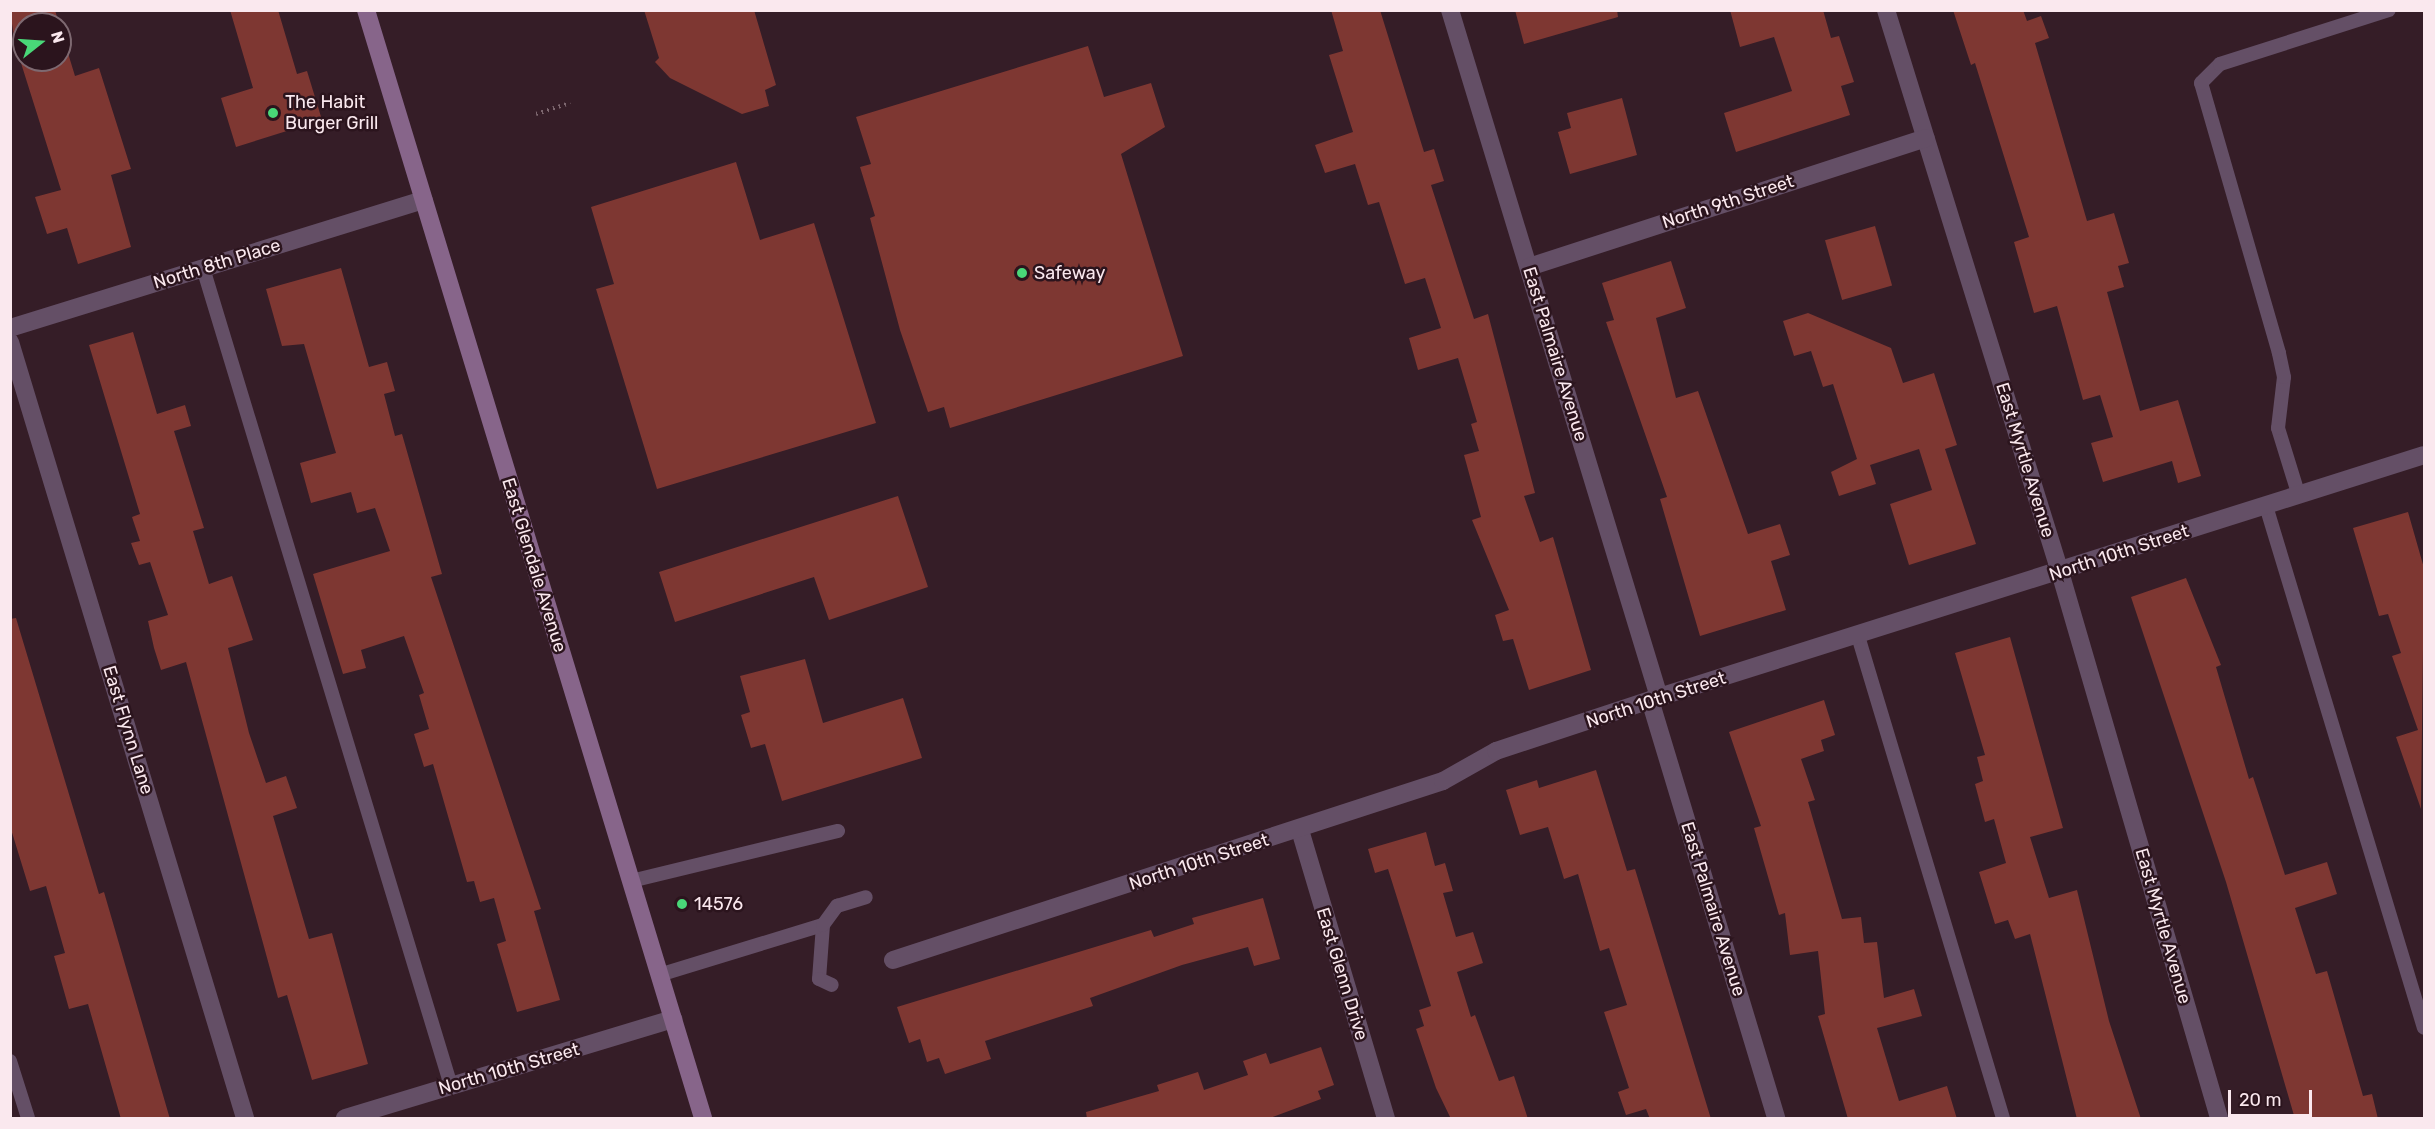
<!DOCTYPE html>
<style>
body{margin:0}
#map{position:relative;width:2435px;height:1129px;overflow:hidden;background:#351d27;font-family:Rubik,sans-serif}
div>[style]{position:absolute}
.building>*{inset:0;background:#7e3732;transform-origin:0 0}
.path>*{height:4px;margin-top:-2px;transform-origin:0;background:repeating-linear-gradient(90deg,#7d676f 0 1.5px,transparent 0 6px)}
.service>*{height:14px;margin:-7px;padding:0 7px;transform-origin:7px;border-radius:7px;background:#644f66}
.minor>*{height:18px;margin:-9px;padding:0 9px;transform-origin:9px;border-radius:9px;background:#644f66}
.secondary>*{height:18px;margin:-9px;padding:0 9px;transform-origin:9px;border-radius:9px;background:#87658a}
.dots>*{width:16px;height:16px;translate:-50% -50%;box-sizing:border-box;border:3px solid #2b141d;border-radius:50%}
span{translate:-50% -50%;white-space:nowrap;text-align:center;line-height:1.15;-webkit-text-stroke:5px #2b141d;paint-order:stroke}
.poi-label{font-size:18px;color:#fae8ee}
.left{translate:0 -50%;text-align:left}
.street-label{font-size:18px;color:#fae8ee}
.frame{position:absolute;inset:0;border:12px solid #fae8ee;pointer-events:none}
.north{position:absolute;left:12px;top:12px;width:60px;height:60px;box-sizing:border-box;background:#2b141d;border:2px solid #7e6971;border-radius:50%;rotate:73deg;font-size:16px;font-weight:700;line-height:24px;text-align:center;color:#fae8ee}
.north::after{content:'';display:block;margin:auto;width:21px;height:27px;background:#49d778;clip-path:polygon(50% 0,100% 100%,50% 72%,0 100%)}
.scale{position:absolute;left:2228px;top:1090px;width:84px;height:27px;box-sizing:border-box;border:3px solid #fae8ee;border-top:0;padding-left:8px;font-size:18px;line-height:21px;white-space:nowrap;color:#fae8ee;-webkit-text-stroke:4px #2b141d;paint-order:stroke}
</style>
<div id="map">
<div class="building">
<i style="clip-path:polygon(10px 10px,55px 10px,59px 24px,24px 24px,24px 60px,60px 60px,60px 27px,75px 76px,99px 68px,131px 169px,111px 175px,131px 247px,78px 264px,67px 228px,47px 234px,35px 197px,61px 190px,15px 44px)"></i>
<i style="clip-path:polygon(230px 10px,278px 10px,297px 74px,307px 71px,322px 120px,236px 147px,221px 98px,253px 88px)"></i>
<i style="clip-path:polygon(644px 10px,754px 10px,776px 85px,765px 90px,769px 106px,742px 114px,670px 78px,655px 62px,659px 58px)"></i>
<i style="clip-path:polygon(1331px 10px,1380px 10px,1424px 152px,1434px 149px,1444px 181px,1431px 185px,1474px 319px,1488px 314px,1535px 493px,1524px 496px,1540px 542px,1553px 537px,1591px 670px,1529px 690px,1513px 639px,1503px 641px,1495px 615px,1509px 610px,1472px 520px,1481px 517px,1464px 455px,1479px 451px,1471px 424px,1477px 422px,1458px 358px,1418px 370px,1409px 338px,1441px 328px,1425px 278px,1405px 284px,1379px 202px,1368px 205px,1355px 164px,1325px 173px,1315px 145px,1353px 132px,1329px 55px,1343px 51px)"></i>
<i style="clip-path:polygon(1515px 10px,1617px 10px,1618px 17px,1524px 44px)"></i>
<i style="clip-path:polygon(1730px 10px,1823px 10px,1831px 38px,1839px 36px,1854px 82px,1841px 86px,1850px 115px,1736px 152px,1724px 113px,1792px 91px,1774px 37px,1740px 47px)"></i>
<i style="clip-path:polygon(1953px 10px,2023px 10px,2027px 21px,2041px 16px,2049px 38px,2035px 43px,2087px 221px,2114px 213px,2129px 263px,2118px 266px,2124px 287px,2107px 292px,2140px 411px,2178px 400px,2201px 476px,2178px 483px,2172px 461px,2103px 482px,2091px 443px,2113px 437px,2100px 395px,2083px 400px,2057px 306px,2034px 313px,2014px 242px,2029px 237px,1975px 63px,1971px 65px)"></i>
<i style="clip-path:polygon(1088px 46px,1104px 97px,1151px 83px,1165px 127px,1121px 154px,1183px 356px,950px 428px,944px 407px,928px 412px,900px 330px,870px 218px,875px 216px,860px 167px,871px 164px,856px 117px)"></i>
<i style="clip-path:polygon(1622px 98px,1637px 155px,1570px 174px,1558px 132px,1571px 128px,1567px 113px)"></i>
<i style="clip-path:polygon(736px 162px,760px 240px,814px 223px,876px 423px,657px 489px,596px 289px,614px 284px,591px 207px)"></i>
<i style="left:1875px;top:226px;width:62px;height:52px;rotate:74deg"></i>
<i style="clip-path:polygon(1671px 261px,1686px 308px,1656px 318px,1676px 398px,1698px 391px,1748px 534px,1780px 524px,1790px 555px,1771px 561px,1786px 610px,1700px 636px,1660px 499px,1667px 497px,1606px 322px,1614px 320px,1602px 283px)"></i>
<i style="clip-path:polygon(341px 268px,369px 367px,387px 362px,395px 391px,384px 394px,395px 436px,402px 434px,442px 574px,431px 577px,541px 909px,534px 911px,560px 1000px,517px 1012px,497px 944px,506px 941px,494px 898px,480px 902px,474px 881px,467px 882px,433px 764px,424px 767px,414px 734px,429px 729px,419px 695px,424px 693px,404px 636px,361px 650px,366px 668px,343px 674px,313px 574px,390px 551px,375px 508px,357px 513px,351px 492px,311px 503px,300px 463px,336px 453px,304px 344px,282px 346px,266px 289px)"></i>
<i style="clip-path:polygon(1808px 313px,1891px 348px,1903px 383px,1934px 373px,1957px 445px,1945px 449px,1976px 544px,1909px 565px,1890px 504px,1932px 490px,1919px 449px,1870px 465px,1876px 484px,1839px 496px,1831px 472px,1857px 459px,1833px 384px,1823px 387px,1811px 351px,1794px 356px,1783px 321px)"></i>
<i style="clip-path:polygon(133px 332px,157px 414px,185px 405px,191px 426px,174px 431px,204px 528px,193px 531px,209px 584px,232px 576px,253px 640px,228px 648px,249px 733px,266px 783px,286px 776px,297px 808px,273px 816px,309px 939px,332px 933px,368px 1064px,312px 1080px,287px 995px,278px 998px,186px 662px,161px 670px,154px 648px,148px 621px,168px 615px,150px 562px,139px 565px,131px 543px,140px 541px,132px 517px,140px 514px,89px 345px)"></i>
<i style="clip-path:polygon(898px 496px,928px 587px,829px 620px,814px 577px,675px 622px,659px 572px)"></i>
<i style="clip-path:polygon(2408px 512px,2424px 568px,2421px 809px,2396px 737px,2418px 730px,2392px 656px,2401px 653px,2388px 614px,2379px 616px,2353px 528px)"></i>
<i style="clip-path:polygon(2186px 578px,2221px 665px,2216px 667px,2249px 779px,2253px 777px,2285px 875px,2327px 862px,2337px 894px,2295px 908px,2316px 974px,2327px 971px,2363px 1096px,2372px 1094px,2378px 1119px,2295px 1119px,2226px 882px,2131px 597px)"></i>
<i style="clip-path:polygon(16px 618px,99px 894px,104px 892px,170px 1119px,121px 1119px,88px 1004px,69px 1009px,54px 956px,65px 953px,46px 886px,30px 891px,10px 826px,10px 619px)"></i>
<i style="clip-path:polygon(2010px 637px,2063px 828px,2030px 837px,2049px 898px,2077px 890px,2109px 1021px,2141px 1119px,2077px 1119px,2030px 934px,2015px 939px,2008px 920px,1995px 924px,1979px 872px,2006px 863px,1994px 819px,1985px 822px,1975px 784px,1983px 781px,1977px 757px,1985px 755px,1955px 653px)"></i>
<i style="clip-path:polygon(805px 659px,823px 723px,903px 698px,922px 758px,782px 801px,765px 744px,751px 748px,741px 715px,750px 712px,740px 676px)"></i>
<i style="clip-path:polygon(1824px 700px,1835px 735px,1821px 740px,1824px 751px,1801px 759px,1815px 800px,1808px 802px,1842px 919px,1861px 917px,1864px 943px,1877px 942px,1884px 998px,1914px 989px,1922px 1016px,1877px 1028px,1899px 1101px,1947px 1086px,1957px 1119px,1848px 1119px,1818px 1016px,1825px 1014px,1818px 951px,1790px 955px,1785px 913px,1779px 915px,1754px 828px,1761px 826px,1729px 732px)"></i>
<i style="clip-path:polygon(1596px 770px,1627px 871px,1635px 869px,1711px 1119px,1650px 1119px,1646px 1109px,1626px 1115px,1618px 1092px,1629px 1088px,1604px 1012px,1627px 1005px,1609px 948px,1600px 951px,1578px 874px,1564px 879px,1548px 827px,1520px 835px,1506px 790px,1537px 780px,1539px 788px)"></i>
<i style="clip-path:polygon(1426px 832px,1435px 866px,1445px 863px,1453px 891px,1443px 893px,1456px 937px,1473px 932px,1483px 963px,1457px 972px,1471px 1017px,1475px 1015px,1499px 1081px,1514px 1076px,1528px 1119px,1451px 1119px,1436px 1088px,1416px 1029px,1424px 1026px,1419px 1010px,1431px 1006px,1388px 869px,1375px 873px,1368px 849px)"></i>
<i style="clip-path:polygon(1263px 898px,1280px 959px,1254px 966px,1248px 947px,1182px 965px,1090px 998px,1093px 1006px,985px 1041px,991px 1059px,945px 1074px,939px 1058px,927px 1062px,920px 1039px,909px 1043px,897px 1007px,1151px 930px,1154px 937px,1194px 924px,1192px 918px)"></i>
<i style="clip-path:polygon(1321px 1047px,1334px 1085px,1318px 1091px,1321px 1099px,1267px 1119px,1087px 1119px,1086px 1112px,1159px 1091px,1157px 1085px,1198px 1072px,1204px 1090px,1248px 1075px,1243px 1061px,1266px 1053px,1270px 1064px)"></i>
</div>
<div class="path">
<i style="left:536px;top:114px;width:36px;rotate:-18deg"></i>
</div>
<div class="service">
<i style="left:203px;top:268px;width:855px;rotate:73.13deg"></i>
<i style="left:2299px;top:496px;width:71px;rotate:-107.2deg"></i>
<i style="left:2278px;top:428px;width:51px;rotate:-83.3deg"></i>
<i style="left:2284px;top:377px;width:25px;rotate:-102deg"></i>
<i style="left:2279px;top:353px;width:281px;rotate:-106.1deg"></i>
<i style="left:2201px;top:83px;width:27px;rotate:-45deg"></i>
<i style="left:2220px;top:64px;width:177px;rotate:-17.7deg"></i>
<i style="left:2266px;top:506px;width:545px;rotate:73.16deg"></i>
<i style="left:1858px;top:636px;width:503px;rotate:73.26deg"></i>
<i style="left:631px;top:881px;width:213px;rotate:-13.6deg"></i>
<i style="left:823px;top:925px;width:54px;rotate:94.2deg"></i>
<i style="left:819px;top:979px;width:14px;rotate:25deg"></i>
<i style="left:659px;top:975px;width:171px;rotate:-17deg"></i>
<i style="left:823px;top:925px;width:24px;rotate:-54deg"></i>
<i style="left:837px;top:906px;width:30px;rotate:-17deg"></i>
<i style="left:10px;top:1061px;width:60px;rotate:72.5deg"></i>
</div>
<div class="minor">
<i style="left:1450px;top:10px;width:718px;rotate:73.08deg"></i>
<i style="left:1886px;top:10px;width:588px;rotate:72.8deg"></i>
<i style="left:2060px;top:572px;width:569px;rotate:73.76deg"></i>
<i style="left:1529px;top:267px;width:417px;rotate:-18deg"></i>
<i style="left:10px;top:328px;width:433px;rotate:-17.2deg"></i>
<i style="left:10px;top:342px;width:811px;rotate:73.15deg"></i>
<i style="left:1650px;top:700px;width:437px;rotate:73.2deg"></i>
<i style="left:1300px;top:830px;width:301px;rotate:73.4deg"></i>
<i style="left:893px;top:960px;width:578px;rotate:-18.03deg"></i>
<i style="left:1443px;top:781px;width:61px;rotate:-29.5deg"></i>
<i style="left:1496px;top:751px;width:172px;rotate:-18.3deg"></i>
<i style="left:1659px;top:697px;width:802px;rotate:-17.55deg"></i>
<i style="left:345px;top:1118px;width:343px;rotate:-16.8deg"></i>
</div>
<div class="secondary">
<i style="left:366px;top:10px;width:1158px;rotate:73.08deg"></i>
</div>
<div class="dots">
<i style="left:273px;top:113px;background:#49d778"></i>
<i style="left:1022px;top:273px;background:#49d778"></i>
<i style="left:682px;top:904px;background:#49d778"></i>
</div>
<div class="poi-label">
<span class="left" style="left:285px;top:113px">The Habit<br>Burger Grill</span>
<span class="left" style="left:1034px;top:273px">Safeway</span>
<span class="left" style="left:694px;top:904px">14576</span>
</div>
<div class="street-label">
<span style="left:1728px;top:202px;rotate:-18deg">North 9th Street</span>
<span style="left:217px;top:264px;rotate:-17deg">North 8th Place</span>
<span style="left:1555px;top:354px;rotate:73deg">East Palmaire Avenue</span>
<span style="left:2025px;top:460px;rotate:73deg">East Myrtle Avenue</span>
<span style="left:2119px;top:553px;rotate:-18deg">North 10th Street</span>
<span style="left:534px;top:565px;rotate:73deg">East Glendale Avenue</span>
<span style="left:1656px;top:700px;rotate:-18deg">North 10th Street</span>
<span style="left:128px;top:730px;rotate:73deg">East Flynn Lane</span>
<span style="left:1199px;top:862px;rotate:-18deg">North 10th Street</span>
<span style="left:1713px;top:909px;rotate:73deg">East Palmaire Avenue</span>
<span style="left:2163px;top:926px;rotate:74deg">East Myrtle Avenue</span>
<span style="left:1342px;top:974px;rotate:73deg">East Glenn Drive</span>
<span style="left:509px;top:1069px;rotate:-16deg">North 10th Street</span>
</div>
<div class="frame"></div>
<div class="north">N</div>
<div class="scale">20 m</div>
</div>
